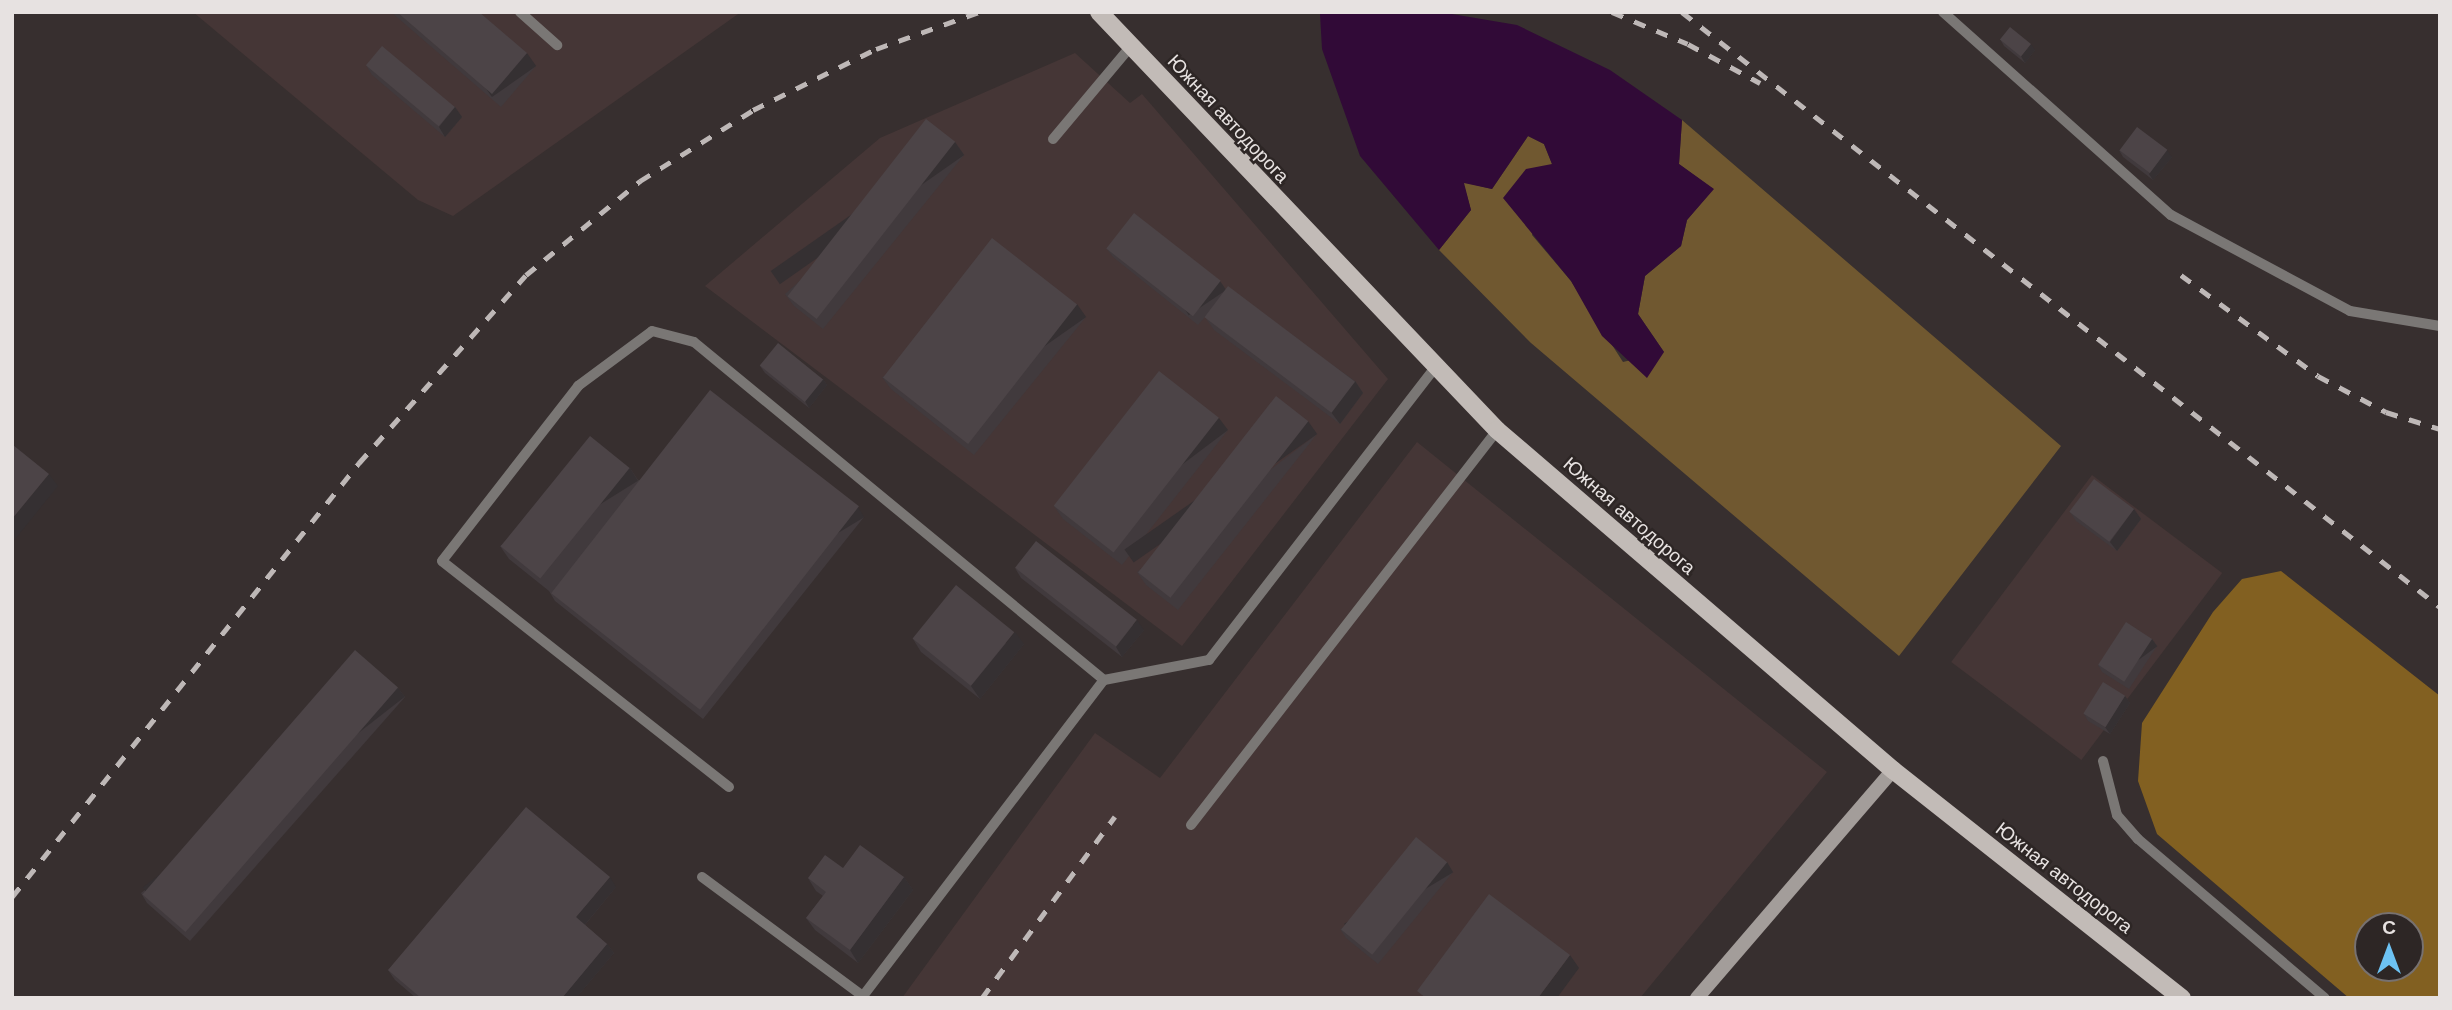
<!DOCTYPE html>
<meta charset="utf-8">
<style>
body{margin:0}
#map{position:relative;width:2452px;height:1010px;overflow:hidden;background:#372f2f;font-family:Helvetica,sans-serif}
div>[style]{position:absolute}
.built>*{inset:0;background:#453636;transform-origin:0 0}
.green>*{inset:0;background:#705830}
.forest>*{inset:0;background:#826021}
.water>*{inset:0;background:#310a37}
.lane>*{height:10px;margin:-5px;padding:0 5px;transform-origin:5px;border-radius:5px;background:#7a7775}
.secondary>*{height:14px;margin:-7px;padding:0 7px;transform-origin:7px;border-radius:7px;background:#a39d9a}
.primary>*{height:18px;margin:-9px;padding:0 9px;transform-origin:9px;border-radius:9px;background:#c2bbb7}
.rail>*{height:5px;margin-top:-2.5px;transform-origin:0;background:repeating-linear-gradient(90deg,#beb8b7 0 12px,transparent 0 24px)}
.wall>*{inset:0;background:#413a3d}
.shaded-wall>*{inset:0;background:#353032;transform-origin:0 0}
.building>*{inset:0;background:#4c4447;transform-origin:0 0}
span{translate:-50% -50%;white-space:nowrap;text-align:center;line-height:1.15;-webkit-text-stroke:5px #2d2625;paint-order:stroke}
.street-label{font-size:19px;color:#e7e2e1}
.frame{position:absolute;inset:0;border:14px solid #e7e2e1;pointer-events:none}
.north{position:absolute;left:2354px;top:912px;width:70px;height:70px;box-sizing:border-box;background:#2d2625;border:2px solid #777170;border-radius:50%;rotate:0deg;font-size:19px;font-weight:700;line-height:28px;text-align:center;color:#e7e2e1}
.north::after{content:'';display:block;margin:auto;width:24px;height:32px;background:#6dc2f3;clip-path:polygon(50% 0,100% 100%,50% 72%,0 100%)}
</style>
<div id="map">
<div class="built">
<i style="clip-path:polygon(193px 12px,741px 12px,453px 216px,418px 200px)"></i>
<i style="clip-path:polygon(1075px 53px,1130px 103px,1142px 94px,1388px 379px,1182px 646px,705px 286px,880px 138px)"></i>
<i style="clip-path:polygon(1417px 442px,1827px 772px,1640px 998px,902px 998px,1095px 733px,1160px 778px)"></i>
<i style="left:2092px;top:475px;width:163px;height:234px;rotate:37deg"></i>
</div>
<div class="green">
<i style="clip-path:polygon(1682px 120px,2061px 446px,1899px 656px,1531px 343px,1439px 250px,1471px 210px,1463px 182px,1492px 189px,1528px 136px,1544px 144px,1552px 164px,1532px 235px,1571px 281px,1623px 362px,1664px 352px,1638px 314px,1645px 276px,1681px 246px,1687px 220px,1713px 189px,1679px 164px)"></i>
</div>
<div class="forest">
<i style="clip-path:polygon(evenodd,2281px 571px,2440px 696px,2440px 998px,2349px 998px,2157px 834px,2138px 781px,2142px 723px,2213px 612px,2242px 579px,2281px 571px,2368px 926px,2410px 926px,2410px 968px,2368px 968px,2368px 926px)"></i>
</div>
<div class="water">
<i style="clip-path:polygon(1440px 12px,1517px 25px,1610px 70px,1682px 120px,1679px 164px,1714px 189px,1687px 220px,1681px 246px,1645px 276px,1638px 314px,1664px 352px,1647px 378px,1602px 336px,1571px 281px,1503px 198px,1526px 169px,1552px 164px,1544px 144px,1528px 136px,1492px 189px,1464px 183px,1471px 210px,1439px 250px,1360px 156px,1322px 49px,1320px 14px)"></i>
</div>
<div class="lane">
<i style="left:520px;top:12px;width:50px;rotate:41.7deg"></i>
<i style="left:1943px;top:12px;width:305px;rotate:41.7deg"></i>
<i style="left:2171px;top:215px;width:203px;rotate:28.2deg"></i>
<i style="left:2350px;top:311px;width:91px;rotate:9.5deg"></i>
<i style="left:1053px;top:139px;width:121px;rotate:-50deg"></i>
<i style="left:2103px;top:761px;width:56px;rotate:75.5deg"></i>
<i style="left:2117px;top:815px;width:32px;rotate:49deg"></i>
<i style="left:2138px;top:839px;width:245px;rotate:40.4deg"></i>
<i style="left:729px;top:787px;width:365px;rotate:-141.8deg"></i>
<i style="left:442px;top:561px;width:222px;rotate:-52.1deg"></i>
<i style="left:578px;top:386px;width:92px;rotate:-36.6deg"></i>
<i style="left:652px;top:331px;width:43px;rotate:14.7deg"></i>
<i style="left:694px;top:342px;width:531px;rotate:39.5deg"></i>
<i style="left:1191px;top:825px;width:500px;rotate:-52.2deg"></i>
<i style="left:702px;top:877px;width:200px;rotate:36.5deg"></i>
<i style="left:863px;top:996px;width:397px;rotate:-52.7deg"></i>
<i style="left:1104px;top:680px;width:107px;rotate:-10.8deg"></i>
<i style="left:1209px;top:660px;width:368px;rotate:-52.3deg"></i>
</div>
<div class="secondary">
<i style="left:1697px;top:998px;width:301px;rotate:-49.3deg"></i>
</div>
<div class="primary">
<i style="left:1099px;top:12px;width:577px;rotate:46.4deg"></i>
<i style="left:1497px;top:430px;width:522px;rotate:40.65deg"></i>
<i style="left:1893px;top:770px;width:368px;rotate:38.3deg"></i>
</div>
<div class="rail">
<i style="left:1612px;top:12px;width:82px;rotate:22.8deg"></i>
<i style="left:1688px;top:44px;width:82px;rotate:28.4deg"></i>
<i style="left:1682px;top:12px;width:964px;rotate:38.13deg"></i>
<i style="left:2181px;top:275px;width:170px;rotate:36.4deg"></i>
<i style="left:2318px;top:376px;width:77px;rotate:27.9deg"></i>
<i style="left:2386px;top:412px;width:57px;rotate:17.5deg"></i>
<i style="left:12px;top:897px;width:556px;rotate:-51.36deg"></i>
<i style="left:359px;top:463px;width:251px;rotate:-48.4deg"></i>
<i style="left:526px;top:275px;width:148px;rotate:-39.5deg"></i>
<i style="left:640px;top:181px;width:133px;rotate:-32.1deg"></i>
<i style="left:753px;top:110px;width:137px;rotate:-26.4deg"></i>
<i style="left:876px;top:49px;width:109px;rotate:-19.8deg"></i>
<i style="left:982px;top:998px;width:225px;rotate:-53.8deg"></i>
</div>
<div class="wall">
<i style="clip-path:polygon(391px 12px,479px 12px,536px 66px,501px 107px)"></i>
<i style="clip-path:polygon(2000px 39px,2035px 50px,2025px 63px,2004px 46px)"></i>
<i style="clip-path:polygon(366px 65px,455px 107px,462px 117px,445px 137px,372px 75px)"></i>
<i style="clip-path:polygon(955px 142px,964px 155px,823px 329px,794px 306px,785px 294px)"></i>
<i style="clip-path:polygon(2119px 150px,2172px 157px,2153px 180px,2123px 157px)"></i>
<i style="clip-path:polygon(1106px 248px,1226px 289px,1355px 381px,1363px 393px,1340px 424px,1214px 330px,1205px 317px,1198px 325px,1113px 257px)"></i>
<i style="clip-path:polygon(1086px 317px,974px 455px,891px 389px,882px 377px)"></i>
<i style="clip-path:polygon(760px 366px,823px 379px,827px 385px,809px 408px,765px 373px)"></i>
<i style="clip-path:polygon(1228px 430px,1122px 565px,1063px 519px,1054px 506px)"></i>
<i style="clip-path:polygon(1317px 434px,1178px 610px,1146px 585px,1137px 572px)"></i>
<i style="clip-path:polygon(630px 468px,638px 480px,864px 517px,703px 719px,555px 601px,549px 591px,509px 559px,500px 546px)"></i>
<i style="clip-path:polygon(2134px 509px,2141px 519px,2117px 551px,2076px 521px,2070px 512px)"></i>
<i style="clip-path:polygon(1015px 568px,1144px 630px,1122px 657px,1021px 578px)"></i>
<i style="clip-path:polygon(913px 639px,1024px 644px,980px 699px,921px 652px)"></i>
<i style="clip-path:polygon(2152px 639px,2157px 646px,2129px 689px,2102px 672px,2098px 665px)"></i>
<i style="clip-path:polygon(398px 688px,405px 697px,190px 941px,147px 903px,141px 893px)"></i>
<i style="clip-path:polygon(2125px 696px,2130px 703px,2110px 734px,2088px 721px,2084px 714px)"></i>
<i style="clip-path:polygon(843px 868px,904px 877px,913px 890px,858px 963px,815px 930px,806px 918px,823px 896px,816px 891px,808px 878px)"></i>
<i style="clip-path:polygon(1453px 872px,1378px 964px,1346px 938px,1340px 929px)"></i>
<i style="clip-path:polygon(616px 887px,585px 925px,607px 944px,614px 953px,576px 998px,416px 998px,395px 980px,388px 970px)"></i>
</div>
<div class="shaded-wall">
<i style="clip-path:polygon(2031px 44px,2035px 50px,2025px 63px,2021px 56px)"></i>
<i style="left:527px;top:53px;width:16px;height:54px;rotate:55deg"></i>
<i style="clip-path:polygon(455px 107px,462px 117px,445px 137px,439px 127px)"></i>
<i style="left:955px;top:142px;width:16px;height:225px;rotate:55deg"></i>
<i style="clip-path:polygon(2167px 150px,2172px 157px,2153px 180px,2149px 174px)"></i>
<i style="left:1220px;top:281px;width:11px;height:45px;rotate:56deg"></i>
<i style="left:1077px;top:304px;width:16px;height:177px;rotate:55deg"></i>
<i style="clip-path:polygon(823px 379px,827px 385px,809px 408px,805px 401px)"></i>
<i style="clip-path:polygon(1355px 381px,1363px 393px,1340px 424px,1331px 412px)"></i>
<i style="left:1219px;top:418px;width:15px;height:171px;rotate:53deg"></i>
<i style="left:1308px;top:421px;width:16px;height:224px;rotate:55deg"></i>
<i style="left:630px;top:468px;width:15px;height:142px;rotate:58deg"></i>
<i style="clip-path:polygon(49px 474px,58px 486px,12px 543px,12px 519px)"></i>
<i style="left:858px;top:507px;width:12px;height:259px;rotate:59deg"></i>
<i style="clip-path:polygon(2134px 509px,2141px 519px,2117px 551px,2110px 542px)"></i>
<i style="clip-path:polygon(1137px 620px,1144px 630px,1122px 657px,1116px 647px)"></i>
<i style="clip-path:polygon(1015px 632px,1024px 644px,980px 699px,971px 686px)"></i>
<i style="left:2152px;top:639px;width:9px;height:51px;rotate:54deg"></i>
<i style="left:398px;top:688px;width:11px;height:324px;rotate:52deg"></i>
<i style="clip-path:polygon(2125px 696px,2130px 703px,2110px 734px,2105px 727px)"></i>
<i style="left:1447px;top:862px;width:12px;height:120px;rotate:59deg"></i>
<i style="clip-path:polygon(610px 877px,616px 887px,583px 927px,576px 917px)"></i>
<i style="clip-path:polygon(904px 877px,913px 890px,858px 963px,850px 950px)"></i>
<i style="clip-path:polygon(607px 944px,614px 953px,576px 998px,562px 998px)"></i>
<i style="clip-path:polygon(1570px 955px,1579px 968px,1557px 998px,1538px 998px)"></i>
</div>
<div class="building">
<i style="clip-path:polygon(397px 12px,479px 12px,527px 53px,492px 94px)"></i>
<i style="left:2010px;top:27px;width:27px;height:16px;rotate:39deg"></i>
<i style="left:382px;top:46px;width:95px;height:25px;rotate:40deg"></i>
<i style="left:926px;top:119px;width:37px;height:225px;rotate:38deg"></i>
<i style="left:2137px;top:127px;width:38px;height:29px;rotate:37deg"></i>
<i style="left:1134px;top:213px;width:110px;height:45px;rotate:38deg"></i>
<i style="left:992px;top:238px;width:108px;height:177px;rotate:38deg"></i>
<i style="left:1228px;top:286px;width:159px;height:39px;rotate:37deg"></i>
<i style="left:778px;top:343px;width:58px;height:29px;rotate:39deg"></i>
<i style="left:1159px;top:371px;width:76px;height:171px;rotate:38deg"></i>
<i style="left:710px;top:390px;width:189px;height:258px;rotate:38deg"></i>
<i style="left:1276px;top:396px;width:41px;height:224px;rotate:38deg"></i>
<i style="left:590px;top:436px;width:51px;height:142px;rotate:39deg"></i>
<i style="clip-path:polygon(13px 445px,49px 474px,12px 519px,12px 446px)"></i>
<i style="left:2094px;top:479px;width:50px;height:41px;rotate:37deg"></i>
<i style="left:1036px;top:541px;width:128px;height:34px;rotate:38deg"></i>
<i style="left:956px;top:585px;width:75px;height:69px;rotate:39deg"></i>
<i style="left:2126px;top:622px;width:31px;height:51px;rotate:33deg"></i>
<i style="left:355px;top:650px;width:57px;height:324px;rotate:41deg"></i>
<i style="left:2103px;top:682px;width:26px;height:37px;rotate:32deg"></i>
<i style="clip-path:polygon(526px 807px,610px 877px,576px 917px,607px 944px,562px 998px,421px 998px,388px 970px)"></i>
<i style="left:1416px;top:837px;width:40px;height:119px;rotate:39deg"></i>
<i style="clip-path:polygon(860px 845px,904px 877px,850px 950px,806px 918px,826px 892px,808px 878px,825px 855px,843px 868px)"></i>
<i style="clip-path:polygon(1489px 894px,1570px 955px,1538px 998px,1426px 998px,1417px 991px)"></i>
</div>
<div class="street-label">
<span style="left:1228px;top:119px;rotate:47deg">Южная автодорога</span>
<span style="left:1629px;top:516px;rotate:41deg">Южная автодорога</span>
<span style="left:2064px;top:878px;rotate:38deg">Южная автодорога</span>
</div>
<div class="frame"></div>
<div class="north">С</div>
</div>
